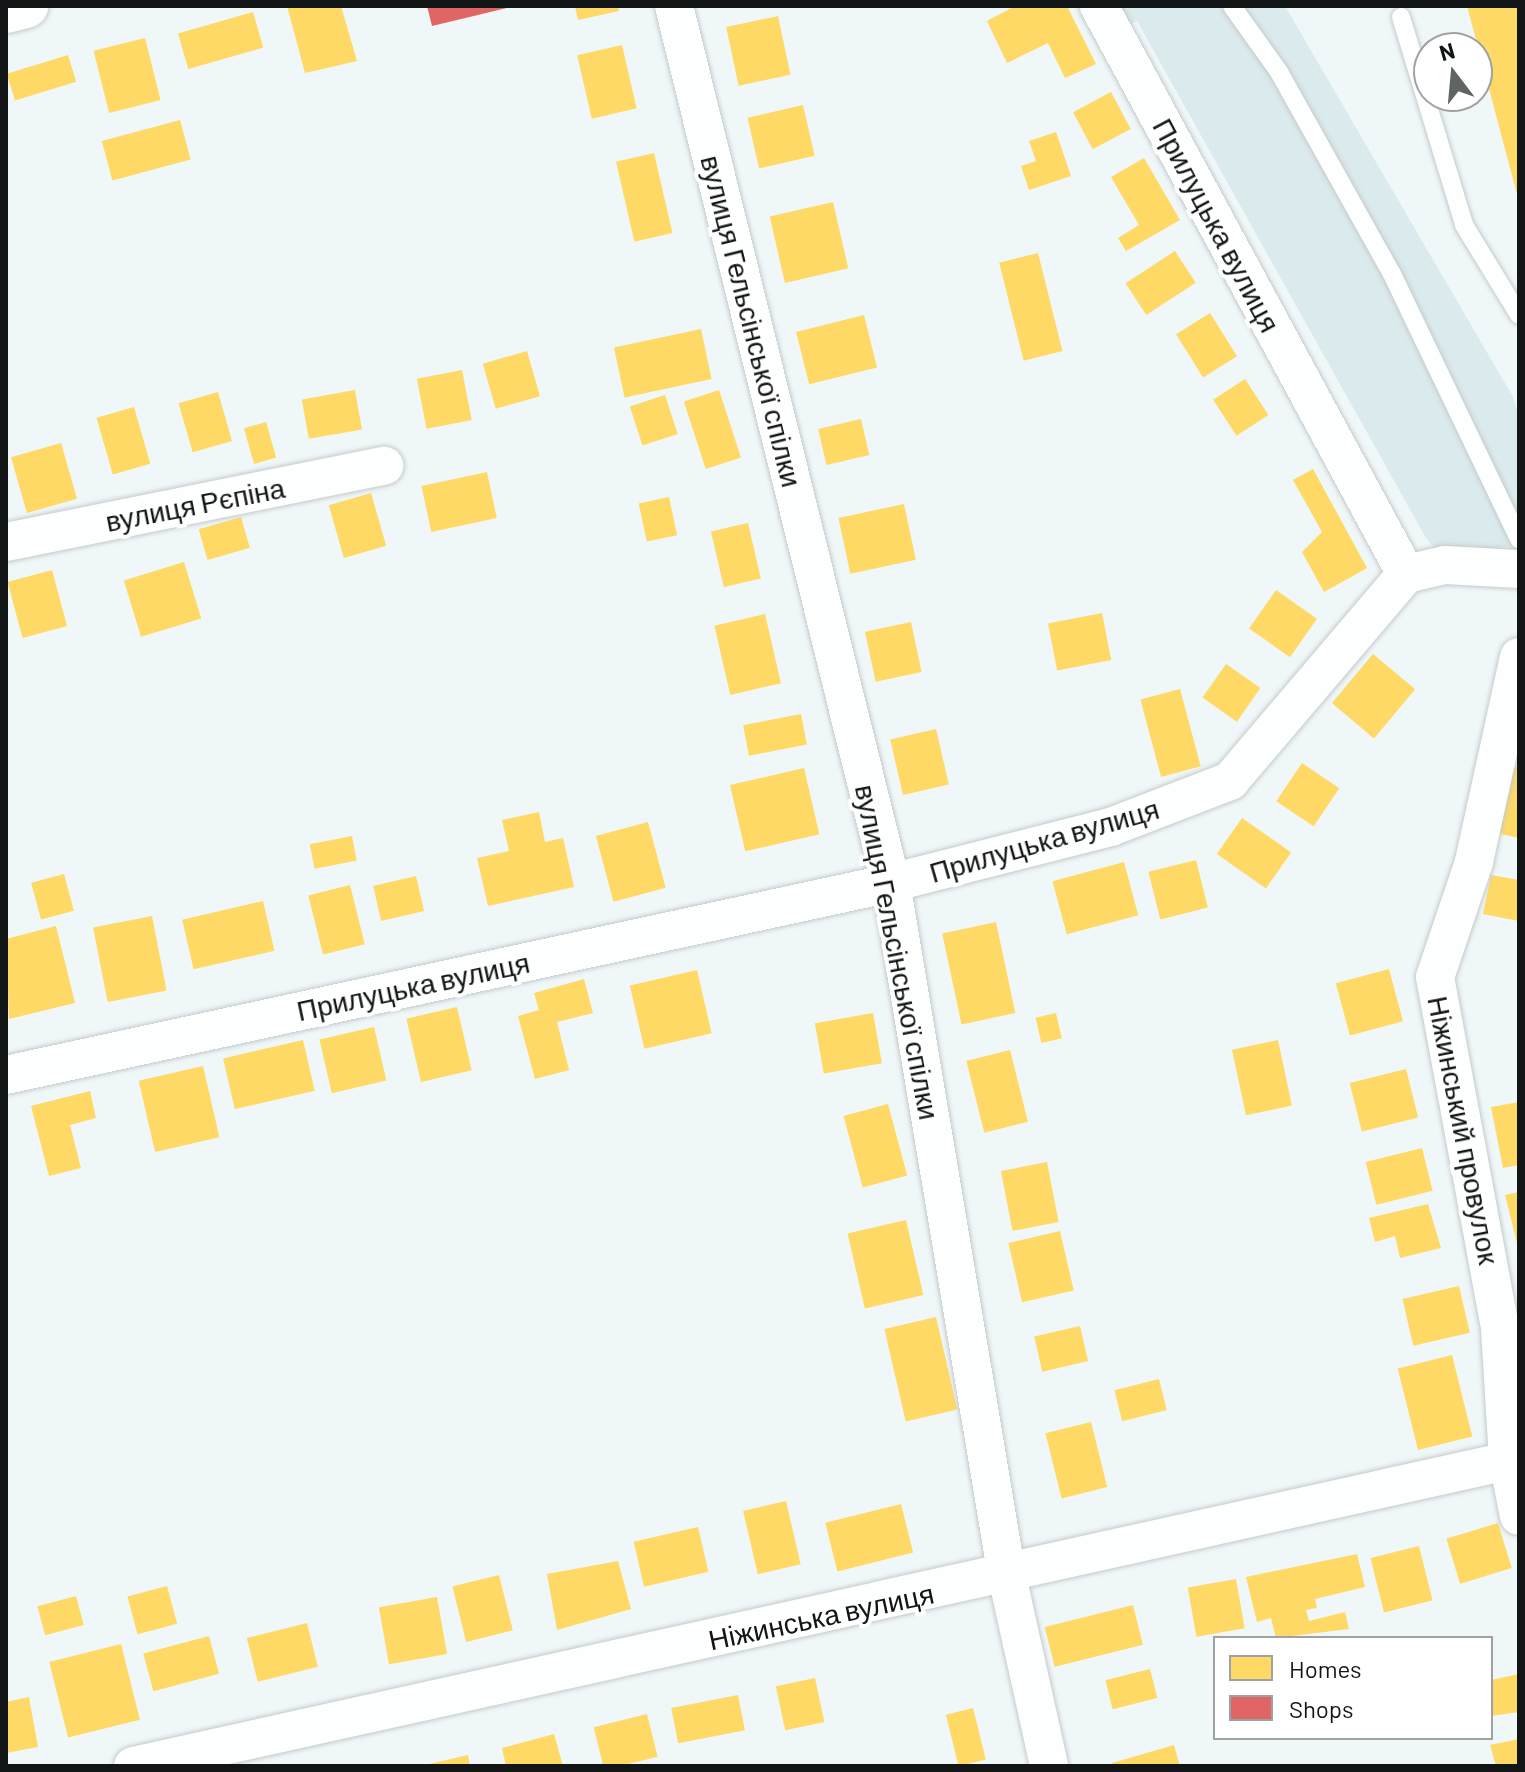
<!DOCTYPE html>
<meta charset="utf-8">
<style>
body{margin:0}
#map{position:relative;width:1525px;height:1772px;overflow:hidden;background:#f0f7f8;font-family:Barlow,sans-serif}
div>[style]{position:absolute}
.built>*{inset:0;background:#dbeaec}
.homes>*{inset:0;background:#ffd966;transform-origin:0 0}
.shops>*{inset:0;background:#e06666}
.roads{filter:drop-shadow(0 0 2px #c5cacb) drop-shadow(0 0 2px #c5cacb)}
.lane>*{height:18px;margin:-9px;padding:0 9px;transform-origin:9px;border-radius:9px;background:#fdfefe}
.street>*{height:38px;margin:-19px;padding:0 19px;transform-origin:19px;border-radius:19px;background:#fdfefe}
.secondary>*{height:44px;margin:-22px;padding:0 22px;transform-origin:22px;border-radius:22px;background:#fdfefe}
span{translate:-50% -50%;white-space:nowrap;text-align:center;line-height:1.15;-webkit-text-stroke:8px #fff;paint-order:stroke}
.street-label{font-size:28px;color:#111516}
.frame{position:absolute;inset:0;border:8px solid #111516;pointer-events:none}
.legend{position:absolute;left:1213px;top:1636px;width:280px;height:104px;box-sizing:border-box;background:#fff;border:2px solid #a0a1a2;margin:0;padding:10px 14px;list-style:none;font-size:24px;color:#111516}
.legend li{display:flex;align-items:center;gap:16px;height:40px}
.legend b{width:40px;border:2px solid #a0a1a2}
.north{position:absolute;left:1413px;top:32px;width:80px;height:80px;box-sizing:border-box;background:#fff;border:2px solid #a0a1a2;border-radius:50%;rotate:344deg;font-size:22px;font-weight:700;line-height:32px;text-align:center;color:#111516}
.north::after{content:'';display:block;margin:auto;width:28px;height:36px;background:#5f6465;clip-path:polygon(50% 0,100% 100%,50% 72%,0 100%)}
</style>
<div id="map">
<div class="built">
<i style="clip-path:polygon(1114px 6px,1285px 6px,1513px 397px,1519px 415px,1519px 545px,1439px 554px,1426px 538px,1137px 21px,1126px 26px)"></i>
</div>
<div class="homes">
<i style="clip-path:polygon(287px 6px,341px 6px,357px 61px,305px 73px)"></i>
<i style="clip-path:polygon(575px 6px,618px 6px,619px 11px,578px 20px)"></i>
<i style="clip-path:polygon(1015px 6px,1067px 6px,1096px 64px,1065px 78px,1048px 43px,1007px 63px,987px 21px)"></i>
<i style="clip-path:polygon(1467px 6px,1519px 6px,1519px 197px,1518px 198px)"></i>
<i style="left:253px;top:12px;width:37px;height:78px;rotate:74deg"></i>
<i style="left:778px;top:16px;width:60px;height:53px;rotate:78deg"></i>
<i style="left:145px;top:38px;width:64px;height:53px;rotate:76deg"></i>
<i style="left:622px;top:45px;width:65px;height:46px;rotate:77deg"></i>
<i style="left:68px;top:55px;width:28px;height:64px;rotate:73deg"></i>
<i style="left:1111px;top:92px;width:42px;height:43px;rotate:62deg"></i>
<i style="left:803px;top:105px;width:52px;height:57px;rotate:77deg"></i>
<i style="left:180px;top:120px;width:41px;height:81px;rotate:75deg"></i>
<i style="clip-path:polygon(1056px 132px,1071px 176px,1029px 190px,1021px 166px,1036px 161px,1029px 141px)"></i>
<i style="left:654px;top:153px;width:82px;height:39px;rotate:77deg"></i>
<i style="clip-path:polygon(1144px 158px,1180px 220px,1126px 251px,1118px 238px,1139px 225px,1111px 177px)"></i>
<i style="left:833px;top:202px;width:68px;height:65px;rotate:77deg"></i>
<i style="left:1175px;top:251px;width:38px;height:59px;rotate:57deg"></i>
<i style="left:1038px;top:253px;width:101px;height:40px;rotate:76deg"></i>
<i style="left:1210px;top:313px;width:51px;height:40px;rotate:58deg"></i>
<i style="left:864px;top:315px;width:54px;height:70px;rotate:76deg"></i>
<i style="left:701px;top:329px;width:51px;height:89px;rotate:78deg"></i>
<i style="left:527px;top:351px;width:47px;height:46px;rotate:74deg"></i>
<i style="left:462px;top:370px;width:51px;height:46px;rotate:79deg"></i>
<i style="left:1245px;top:379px;width:43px;height:38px;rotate:57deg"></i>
<i style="left:355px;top:390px;width:40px;height:54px;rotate:80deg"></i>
<i style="left:719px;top:390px;width:71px;height:37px;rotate:72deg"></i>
<i style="left:218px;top:392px;width:51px;height:41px;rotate:74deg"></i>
<i style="left:665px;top:395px;width:41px;height:37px;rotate:72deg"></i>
<i style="left:134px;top:407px;width:59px;height:39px;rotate:74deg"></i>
<i style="left:861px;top:419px;width:37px;height:44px;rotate:77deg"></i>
<i style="left:266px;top:422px;width:37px;height:23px;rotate:74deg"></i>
<i style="left:61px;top:443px;width:58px;height:52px;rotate:74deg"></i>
<i style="clip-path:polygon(1313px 469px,1367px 568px,1324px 592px,1302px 552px,1322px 532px,1293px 480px)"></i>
<i style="left:487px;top:472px;width:47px;height:67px;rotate:78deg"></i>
<i style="left:371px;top:493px;width:55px;height:44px;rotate:74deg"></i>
<i style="left:669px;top:497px;width:39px;height:31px;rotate:78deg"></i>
<i style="left:904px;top:504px;width:57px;height:67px;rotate:78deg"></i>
<i style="left:241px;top:517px;width:32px;height:44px;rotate:74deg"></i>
<i style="left:748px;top:523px;width:57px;height:38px;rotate:77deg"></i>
<i style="left:184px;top:562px;width:59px;height:63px;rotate:73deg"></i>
<i style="left:52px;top:570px;width:58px;height:46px;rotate:75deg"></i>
<i style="left:1276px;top:590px;width:50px;height:47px;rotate:35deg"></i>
<i style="left:1102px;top:613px;width:48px;height:55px;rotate:79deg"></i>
<i style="left:765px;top:614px;width:71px;height:52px;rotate:77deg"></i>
<i style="left:911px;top:622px;width:51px;height:47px;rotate:78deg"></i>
<i style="left:1373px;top:654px;width:55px;height:64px;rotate:40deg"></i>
<i style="left:1226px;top:664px;width:42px;height:41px;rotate:35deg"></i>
<i style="left:1180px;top:689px;width:80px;height:41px;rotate:75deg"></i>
<i style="left:801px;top:714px;width:31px;height:59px;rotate:79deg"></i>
<i style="left:936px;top:729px;width:57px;height:47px;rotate:77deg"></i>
<i style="left:1302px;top:763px;width:45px;height:46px;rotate:34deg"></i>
<i style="clip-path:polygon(1509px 766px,1519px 768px,1519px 838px,1496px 833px)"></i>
<i style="left:804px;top:768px;width:68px;height:76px;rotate:77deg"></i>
<i style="clip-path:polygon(539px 812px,545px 842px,563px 838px,574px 887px,488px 906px,477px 858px,509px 851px,502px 820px)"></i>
<i style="left:1242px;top:818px;width:60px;height:44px;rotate:35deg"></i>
<i style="left:648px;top:822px;width:68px;height:54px;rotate:75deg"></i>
<i style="left:352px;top:836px;width:25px;height:43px;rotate:79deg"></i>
<i style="left:1196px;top:860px;width:49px;height:49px;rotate:76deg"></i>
<i style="left:1124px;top:862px;width:55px;height:74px;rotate:75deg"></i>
<i style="left:64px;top:874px;width:38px;height:34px;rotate:75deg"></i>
<i style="clip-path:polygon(1491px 875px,1519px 880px,1519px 921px,1483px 914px)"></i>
<i style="left:416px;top:876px;width:36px;height:44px;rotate:77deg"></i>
<i style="left:350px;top:885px;width:61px;height:43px;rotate:76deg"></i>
<i style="left:263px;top:901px;width:51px;height:83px;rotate:77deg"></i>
<i style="left:152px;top:916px;width:76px;height:60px;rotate:79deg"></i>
<i style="left:996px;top:922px;width:93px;height:55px;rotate:78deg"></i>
<i style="clip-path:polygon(56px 926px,75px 1003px,9px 1019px,6px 939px)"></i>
<i style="left:1389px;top:969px;width:54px;height:55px;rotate:75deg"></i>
<i style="left:697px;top:970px;width:65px;height:69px;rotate:77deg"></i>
<i style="clip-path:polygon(584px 979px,593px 1013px,557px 1022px,569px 1070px,535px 1079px,518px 1016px,539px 1010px,534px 993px)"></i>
<i style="left:457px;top:1007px;width:65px;height:52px;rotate:77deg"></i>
<i style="left:873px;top:1013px;width:51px;height:59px;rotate:80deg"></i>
<i style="left:1056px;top:1013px;width:26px;height:21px;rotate:77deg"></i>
<i style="left:374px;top:1027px;width:55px;height:56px;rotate:77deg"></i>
<i style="left:303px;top:1040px;width:52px;height:82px;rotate:77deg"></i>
<i style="left:1278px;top:1040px;width:67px;height:47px;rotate:78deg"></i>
<i style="left:1010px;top:1050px;width:74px;height:45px;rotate:76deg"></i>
<i style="left:203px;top:1066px;width:73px;height:66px;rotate:77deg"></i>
<i style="left:1406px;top:1069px;width:50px;height:58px;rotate:76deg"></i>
<i style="clip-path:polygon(90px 1091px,96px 1118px,70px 1125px,81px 1168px,49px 1176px,31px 1106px)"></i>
<i style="clip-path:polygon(1519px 1102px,1519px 1165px,1503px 1168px,1491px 1107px)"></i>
<i style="left:888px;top:1104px;width:74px;height:46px;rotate:75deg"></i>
<i style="left:1422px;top:1148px;width:44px;height:58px;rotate:76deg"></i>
<i style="left:1047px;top:1162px;width:61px;height:47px;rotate:79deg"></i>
<i style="clip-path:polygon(1519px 1192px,1519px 1247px,1518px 1247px,1505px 1195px)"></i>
<i style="clip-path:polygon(1428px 1204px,1441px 1248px,1400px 1258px,1395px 1236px,1375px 1242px,1369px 1218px)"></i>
<i style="left:906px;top:1220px;width:77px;height:60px;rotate:77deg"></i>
<i style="left:1060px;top:1231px;width:61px;height:53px;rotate:77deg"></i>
<i style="left:1459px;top:1286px;width:48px;height:58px;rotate:77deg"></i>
<i style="left:936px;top:1317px;width:95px;height:53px;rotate:77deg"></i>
<i style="left:1080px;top:1326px;width:36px;height:47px;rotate:77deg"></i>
<i style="left:1452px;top:1355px;width:84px;height:56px;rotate:76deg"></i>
<i style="left:1159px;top:1379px;width:32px;height:46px;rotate:76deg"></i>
<i style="left:1091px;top:1422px;width:67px;height:47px;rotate:76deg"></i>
<i style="left:786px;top:1501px;width:65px;height:44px;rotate:77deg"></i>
<i style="left:901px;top:1504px;width:50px;height:78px;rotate:76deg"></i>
<i style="left:1498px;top:1523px;width:47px;height:54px;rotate:73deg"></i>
<i style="left:698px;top:1527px;width:46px;height:66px;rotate:77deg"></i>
<i style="left:1419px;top:1546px;width:56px;height:50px;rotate:76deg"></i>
<i style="clip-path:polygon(1357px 1554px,1365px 1587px,1315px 1599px,1317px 1608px,1306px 1610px,1309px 1621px,1345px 1612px,1349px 1629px,1276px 1638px,1271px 1618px,1257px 1622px,1246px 1577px)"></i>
<i style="clip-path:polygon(618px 1561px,631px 1609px,557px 1630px,547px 1574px)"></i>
<i style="left:499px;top:1575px;width:57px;height:48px;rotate:76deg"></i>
<i style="left:1236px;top:1579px;width:50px;height:49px;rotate:80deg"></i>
<i style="left:167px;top:1586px;width:39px;height:41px;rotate:75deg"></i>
<i style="left:76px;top:1596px;width:30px;height:40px;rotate:75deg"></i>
<i style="left:437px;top:1597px;width:58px;height:59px;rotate:80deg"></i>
<i style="left:1133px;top:1605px;width:41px;height:91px;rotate:76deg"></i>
<i style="left:307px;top:1623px;width:45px;height:62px;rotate:76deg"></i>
<i style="left:209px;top:1636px;width:39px;height:68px;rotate:75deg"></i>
<i style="left:121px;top:1644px;width:78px;height:74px;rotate:76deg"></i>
<i style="left:1150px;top:1669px;width:30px;height:46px;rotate:76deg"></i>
<i style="clip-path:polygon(1519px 1674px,1519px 1712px,1491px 1716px,1491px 1680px)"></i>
<i style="left:815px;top:1678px;width:45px;height:40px;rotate:78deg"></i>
<i style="left:738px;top:1695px;width:36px;height:68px;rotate:79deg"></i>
<i style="clip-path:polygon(29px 1697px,38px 1747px,6px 1753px,6px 1702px)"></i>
<i style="left:973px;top:1708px;width:53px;height:28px;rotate:76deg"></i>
<i style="left:647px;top:1714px;width:44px;height:55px;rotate:76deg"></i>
<i style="clip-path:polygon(554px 1734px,563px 1766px,506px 1766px,502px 1748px)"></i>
<i style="clip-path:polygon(1519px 1739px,1519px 1766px,1496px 1766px,1490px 1745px)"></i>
<i style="clip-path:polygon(1174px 1745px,1180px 1766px,1113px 1766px,1112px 1763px)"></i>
<i style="clip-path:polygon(468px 1755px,470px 1766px,425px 1766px,425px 1765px)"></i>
</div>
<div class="shops">
<i style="clip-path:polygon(427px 6px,511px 6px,511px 7px,432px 26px)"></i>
</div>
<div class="roads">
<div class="lane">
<i style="left:1232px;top:6px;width:81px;rotate:54.5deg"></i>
<i style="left:1279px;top:72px;width:231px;rotate:60.8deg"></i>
<i style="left:1392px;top:274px;width:294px;rotate:64.4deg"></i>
<i style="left:1401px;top:17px;width:217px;rotate:73.1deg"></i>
<i style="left:1464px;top:225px;width:105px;rotate:58.6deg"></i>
</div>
<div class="street">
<i style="left:674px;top:6px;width:903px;rotate:76.1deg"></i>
<i style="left:891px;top:883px;width:703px;rotate:80.5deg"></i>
<i style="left:1007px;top:1576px;width:195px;rotate:77.5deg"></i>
<i style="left:6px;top:542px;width:386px;rotate:-11.4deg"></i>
<i style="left:1406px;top:574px;width:40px;rotate:-13deg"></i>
<i style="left:1445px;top:565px;width:74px;rotate:3.1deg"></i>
<i style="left:1519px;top:657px;width:210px;rotate:102.4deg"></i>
<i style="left:1474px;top:862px;width:121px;rotate:108.7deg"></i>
<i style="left:1435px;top:977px;width:358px;rotate:79.5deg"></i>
<i style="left:1500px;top:1329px;width:132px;rotate:86.5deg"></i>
<i style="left:1508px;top:1461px;width:56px;rotate:78.7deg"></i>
<i style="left:6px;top:1075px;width:906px;rotate:-12.24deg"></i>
<i style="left:891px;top:883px;width:227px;rotate:-14.3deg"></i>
<i style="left:1111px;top:827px;width:128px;rotate:-21.1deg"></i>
<i style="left:1230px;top:781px;width:272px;rotate:-49.6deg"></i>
<i style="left:1406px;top:574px;width:646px;rotate:-118.39deg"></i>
<i style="left:133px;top:1766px;width:1408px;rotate:-12.51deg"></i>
</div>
<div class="secondary">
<i style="left:6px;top:11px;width:21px;rotate:-14deg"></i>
</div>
</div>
<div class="street-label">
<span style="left:1217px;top:225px;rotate:62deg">Прилуцька вулиця</span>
<span style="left:752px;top:321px;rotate:76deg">вулиця Гельсінської спілки</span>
<span style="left:195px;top:504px;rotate:-11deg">вулиця Рєпіна</span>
<span style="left:1044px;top:840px;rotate:-16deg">Прилуцька вулиця</span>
<span style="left:898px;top:952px;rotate:79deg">вулиця Гельсінської спілки</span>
<span style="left:413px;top:986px;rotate:-12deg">Прилуцька вулиця</span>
<span style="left:1464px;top:1130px;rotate:79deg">Ніжинський провулок</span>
<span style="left:821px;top:1616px;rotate:-12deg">Ніжинська вулиця</span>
</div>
<div class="frame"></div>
<ul class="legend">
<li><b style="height:22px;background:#ffd966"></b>Homes</li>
<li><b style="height:22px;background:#e06666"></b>Shops</li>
</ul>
<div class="north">N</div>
</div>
